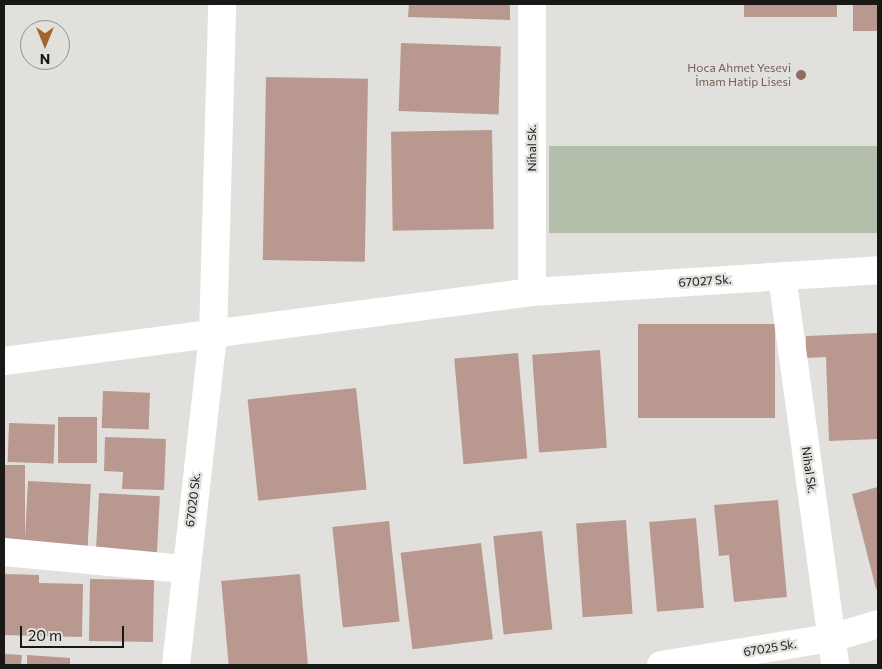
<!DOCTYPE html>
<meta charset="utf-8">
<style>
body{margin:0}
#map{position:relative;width:882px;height:669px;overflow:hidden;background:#e1e0dd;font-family:Commissioner,sans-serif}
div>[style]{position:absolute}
.green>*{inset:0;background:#b3bfaa;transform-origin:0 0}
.building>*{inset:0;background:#b9988f;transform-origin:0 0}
.minor>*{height:28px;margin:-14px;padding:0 14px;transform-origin:14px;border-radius:14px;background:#fff}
.dots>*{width:14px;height:14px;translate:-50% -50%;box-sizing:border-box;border:2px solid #e1e0dd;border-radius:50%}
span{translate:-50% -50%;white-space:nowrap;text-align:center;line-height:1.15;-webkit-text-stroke:4.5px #e1e0dd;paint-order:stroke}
.education-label{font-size:12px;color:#785e54}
.right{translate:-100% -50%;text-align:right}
.street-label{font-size:12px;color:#191817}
.frame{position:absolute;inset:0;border:5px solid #191817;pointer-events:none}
.north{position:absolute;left:20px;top:20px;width:50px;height:50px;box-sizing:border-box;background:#e1e0dd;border:1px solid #91908e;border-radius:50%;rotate:180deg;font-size:14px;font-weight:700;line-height:20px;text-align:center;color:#191817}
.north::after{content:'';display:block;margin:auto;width:18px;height:22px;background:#a4642d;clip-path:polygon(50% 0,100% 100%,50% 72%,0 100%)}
.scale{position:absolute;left:20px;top:626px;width:104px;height:22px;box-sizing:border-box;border:2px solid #191817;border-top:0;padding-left:6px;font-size:15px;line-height:18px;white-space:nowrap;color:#191817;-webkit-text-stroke:4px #e1e0dd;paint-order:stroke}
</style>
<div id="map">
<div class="green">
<i style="left:878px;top:146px;width:87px;height:329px;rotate:90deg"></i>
</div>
<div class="building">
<i style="clip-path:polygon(409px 4px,510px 4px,510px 20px,408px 17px)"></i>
<i style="left:744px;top:4px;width:93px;height:13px"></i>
<i style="left:853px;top:4px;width:25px;height:27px"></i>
<i style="left:401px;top:43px;width:100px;height:68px;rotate:2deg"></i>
<i style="left:266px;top:77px;width:102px;height:183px;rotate:1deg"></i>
<i style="left:492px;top:130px;width:99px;height:101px;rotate:89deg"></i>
<i style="left:638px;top:324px;width:137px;height:94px"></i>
<i style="clip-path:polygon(878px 333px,878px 439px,829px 441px,826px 357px,806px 358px,806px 336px)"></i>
<i style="left:600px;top:350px;width:98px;height:68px;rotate:86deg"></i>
<i style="left:518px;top:353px;width:106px;height:64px;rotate:85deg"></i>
<i style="left:356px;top:388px;width:102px;height:109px;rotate:84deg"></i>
<i style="left:103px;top:391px;width:47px;height:37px;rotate:2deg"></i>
<i style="left:58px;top:417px;width:39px;height:46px"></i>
<i style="left:9px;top:423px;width:46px;height:39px;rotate:2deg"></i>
<i style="clip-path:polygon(105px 437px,166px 439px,164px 490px,122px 489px,123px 472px,104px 471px)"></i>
<i style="left:4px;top:465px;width:21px;height:75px"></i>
<i style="left:28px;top:481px;width:63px;height:67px;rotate:3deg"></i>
<i style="clip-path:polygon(878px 487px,878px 589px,876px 589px,852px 494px)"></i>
<i style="left:99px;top:493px;width:61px;height:61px;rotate:3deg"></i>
<i style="clip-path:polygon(778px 500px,787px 597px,734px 602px,729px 555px,719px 556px,714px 505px)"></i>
<i style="left:696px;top:518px;width:90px;height:47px;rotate:85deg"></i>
<i style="left:626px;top:520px;width:94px;height:50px;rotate:86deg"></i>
<i style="left:389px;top:521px;width:101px;height:57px;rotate:84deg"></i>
<i style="left:542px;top:531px;width:99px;height:49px;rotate:84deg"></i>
<i style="left:481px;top:543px;width:97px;height:81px;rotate:83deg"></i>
<i style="clip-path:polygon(4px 574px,39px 575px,39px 583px,83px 584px,82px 637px,4px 635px)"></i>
<i style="left:300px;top:574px;width:91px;height:79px;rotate:85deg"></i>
<i style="left:90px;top:579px;width:64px;height:62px;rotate:1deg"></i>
<i style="clip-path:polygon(4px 654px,22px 655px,21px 665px,4px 665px)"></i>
<i style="clip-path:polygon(27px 655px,70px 658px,70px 665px,27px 665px)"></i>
</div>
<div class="minor">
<i style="left:782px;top:276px;width:393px;rotate:82.2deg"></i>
<i style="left:532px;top:292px;width:288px;rotate:-90deg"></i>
<i style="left:4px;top:361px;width:532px;rotate:-7.45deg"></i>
<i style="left:532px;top:292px;width:347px;rotate:-3.6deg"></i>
<i style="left:4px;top:552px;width:181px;rotate:5.4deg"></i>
<i style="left:176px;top:665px;width:331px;rotate:-83.6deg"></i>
<i style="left:213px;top:336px;width:332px;rotate:-88.4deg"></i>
<i style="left:661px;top:665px;width:173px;rotate:-9deg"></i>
<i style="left:832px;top:638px;width:48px;rotate:-16.9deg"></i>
</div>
<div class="dots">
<i style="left:801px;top:75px;background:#8d6e63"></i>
</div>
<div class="education-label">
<span class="right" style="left:791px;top:75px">Hoca Ahmet Yesevi<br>İmam Hatip Lisesi</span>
</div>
<div class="street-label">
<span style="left:532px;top:148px;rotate:-90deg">Nihal Sk.</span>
<span style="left:705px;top:281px;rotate:-4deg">67027 Sk.</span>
<span style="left:809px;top:470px;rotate:82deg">Nihal Sk.</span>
<span style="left:193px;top:500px;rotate:-83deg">67020 Sk.</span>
<span style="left:770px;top:648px;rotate:-9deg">67025 Sk.</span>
</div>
<div class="frame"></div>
<div class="north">N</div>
<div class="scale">20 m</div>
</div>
